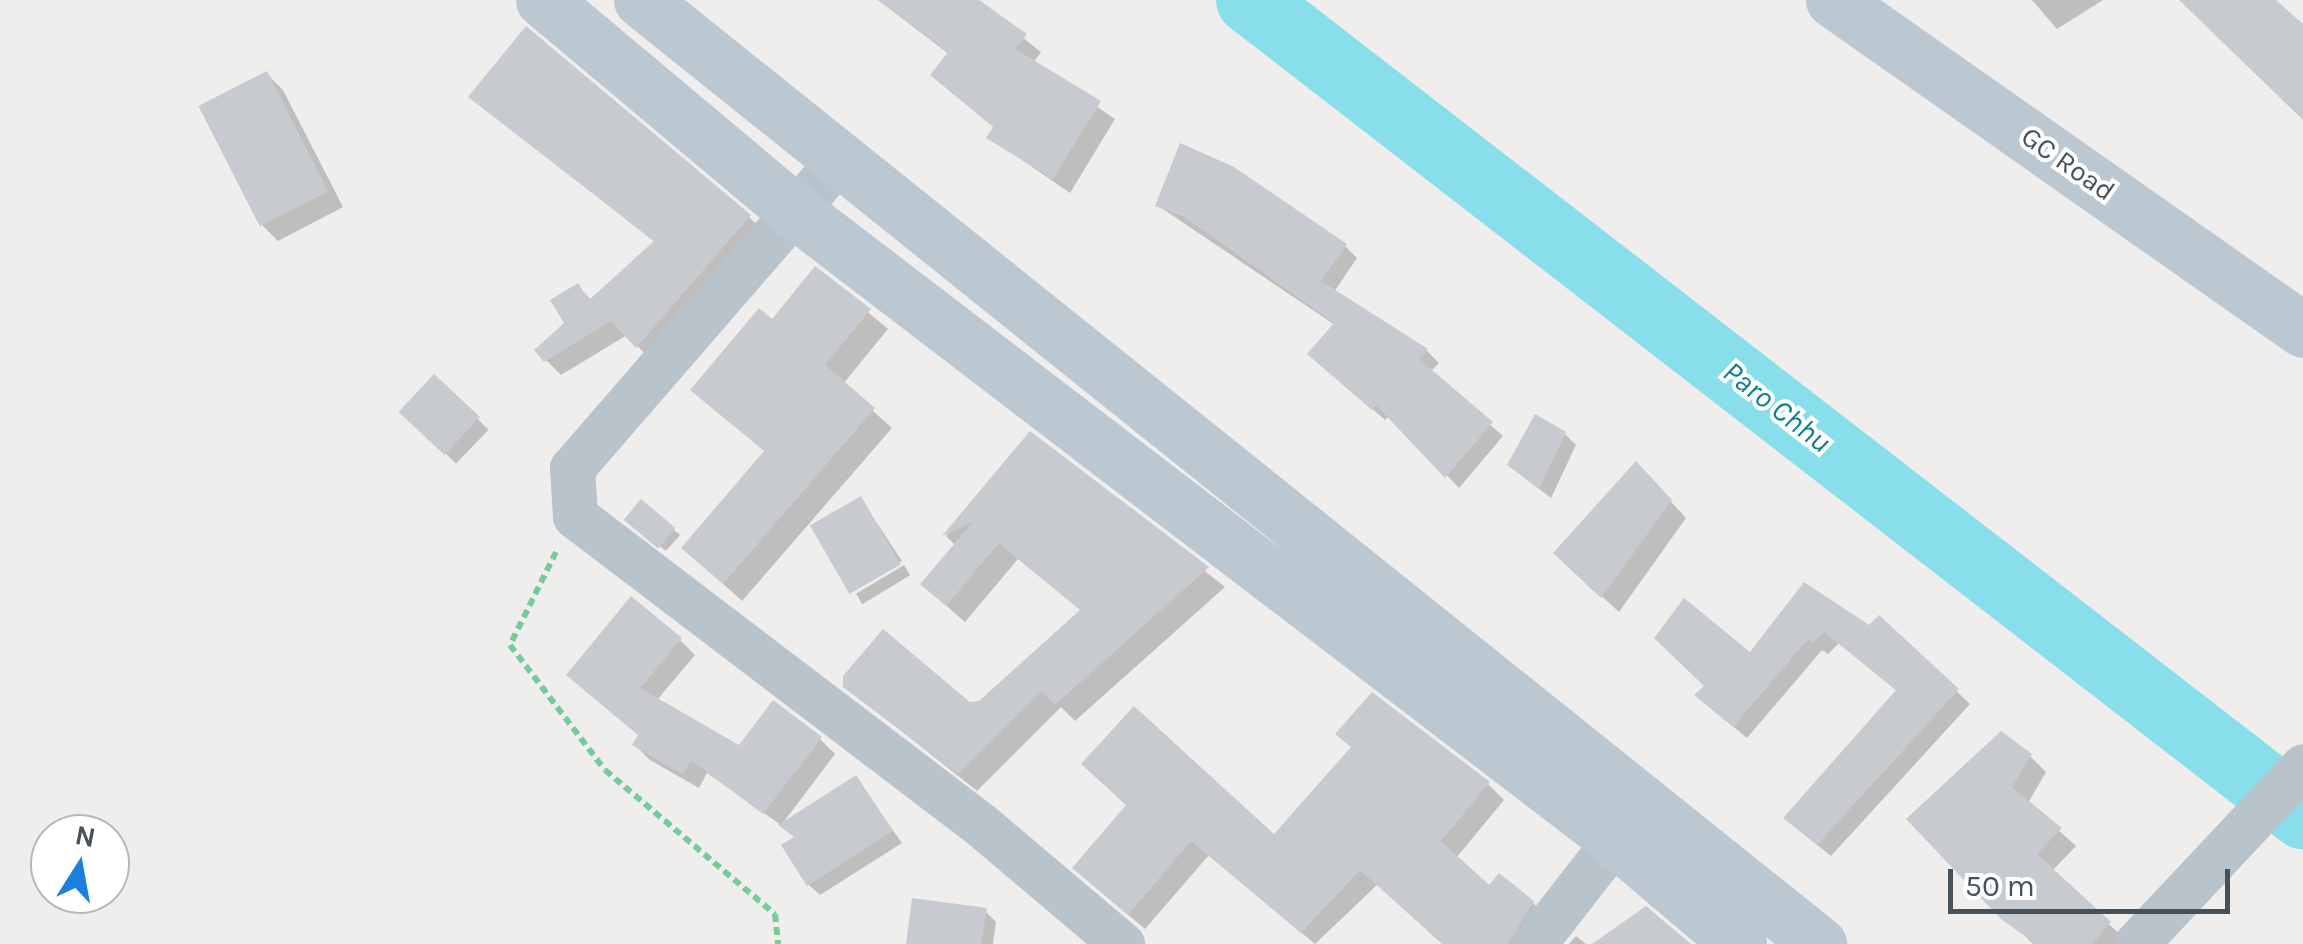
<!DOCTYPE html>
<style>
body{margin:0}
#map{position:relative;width:2303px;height:944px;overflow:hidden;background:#f0eded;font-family:Karla,sans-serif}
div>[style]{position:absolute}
.shadow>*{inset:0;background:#0003;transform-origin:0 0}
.river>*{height:68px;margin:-34px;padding:0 34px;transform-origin:34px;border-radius:34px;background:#88deeb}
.building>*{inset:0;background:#c7cbd0;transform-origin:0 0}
.path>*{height:6px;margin-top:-3px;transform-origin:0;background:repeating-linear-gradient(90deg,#74cc99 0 8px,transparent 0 13px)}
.street>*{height:45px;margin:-22.5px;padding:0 22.5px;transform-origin:22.5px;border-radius:22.5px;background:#b9c3cb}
.secondary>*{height:55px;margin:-27.5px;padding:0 27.5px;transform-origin:27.5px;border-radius:27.5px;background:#bbc7d1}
span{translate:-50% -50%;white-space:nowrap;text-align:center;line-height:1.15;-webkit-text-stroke:8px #fff;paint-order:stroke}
.street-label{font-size:28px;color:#46525b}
.water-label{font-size:30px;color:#0e7f90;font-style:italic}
.north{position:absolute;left:30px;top:814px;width:100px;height:100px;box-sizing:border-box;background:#fff;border:2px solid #b5babd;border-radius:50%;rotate:11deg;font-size:28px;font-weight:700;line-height:40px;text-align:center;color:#46525b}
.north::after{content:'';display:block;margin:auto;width:35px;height:45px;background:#1a7fdd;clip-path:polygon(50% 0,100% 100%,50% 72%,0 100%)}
.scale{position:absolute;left:1948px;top:869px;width:282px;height:45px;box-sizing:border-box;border:5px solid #46525b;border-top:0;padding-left:12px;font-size:30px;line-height:35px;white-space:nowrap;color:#46525b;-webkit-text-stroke:8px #fff;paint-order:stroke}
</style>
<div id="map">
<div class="shadow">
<i style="clip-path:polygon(878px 0,975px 0,1041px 52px,1033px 63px,1115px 119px,1070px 193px,989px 137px,995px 128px,949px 54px)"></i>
<i style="clip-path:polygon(2032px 0,2103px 0,2057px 29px)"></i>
<i style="clip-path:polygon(267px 74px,283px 90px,343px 207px,278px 241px,262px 225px)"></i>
<i style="clip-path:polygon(471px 97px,749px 217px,764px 232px,652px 361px,627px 335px,561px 375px,546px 360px,567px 324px,578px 286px,592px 301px,656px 243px)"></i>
<i style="clip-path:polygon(1157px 205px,1345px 246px,1357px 258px,1334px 292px,1427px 351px,1439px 363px,1430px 372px,1503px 436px,1459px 488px,1390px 415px,1385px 420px,1323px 366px,1335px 325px)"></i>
<i style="clip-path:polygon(816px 269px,888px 329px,843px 384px,892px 428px,742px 601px,684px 548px,766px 453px,772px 322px)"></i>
<i style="left:434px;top:377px;width:76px;height:47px;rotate:44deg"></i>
<i style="clip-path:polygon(1031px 434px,1225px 587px,1075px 721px,1061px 707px,977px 791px,845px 686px,980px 704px,1082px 611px,1018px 559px,965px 622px,942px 602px,956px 546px,946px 536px)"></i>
<i style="clip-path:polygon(1565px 434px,1576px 445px,1551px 498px,1521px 475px)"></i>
<i style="clip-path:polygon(1651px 480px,1686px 518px,1619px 612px,1572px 569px)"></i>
<i style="clip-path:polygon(861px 499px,902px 561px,852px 589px)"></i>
<i style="clip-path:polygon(641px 503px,680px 535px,666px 551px,632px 525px)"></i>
<i style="left:904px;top:565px;width:12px;height:56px;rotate:59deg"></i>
<i style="clip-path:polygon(1804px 585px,1870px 629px,1880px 619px,1970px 704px,1831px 856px,1800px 831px,1898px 692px,1839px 643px,1828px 654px,1822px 650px,1747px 738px,1711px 708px)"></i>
<i style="clip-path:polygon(680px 640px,695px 655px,657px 700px,740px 748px,820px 739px,835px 754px,782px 824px,856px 778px,902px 843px,820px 895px,809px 885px,796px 838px,781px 825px,707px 773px,699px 788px,650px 760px,635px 745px,640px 736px,584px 690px)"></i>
<i style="clip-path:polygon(2030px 756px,2046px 772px,2028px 803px,2076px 846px,2052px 871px,2126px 940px,2122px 944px,2033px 944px,1910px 819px)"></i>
<i style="clip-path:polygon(1488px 784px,1504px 800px,1456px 858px,1490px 889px,1533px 903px,1549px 919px,1532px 944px,1444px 944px,1378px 884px,1315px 944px,1209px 855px,1145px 929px,1092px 884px,1129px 806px,1275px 837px)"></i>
<i style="clip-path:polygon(985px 911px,996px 922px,993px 944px,908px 944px)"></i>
<i style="clip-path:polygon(1576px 936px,1586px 944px,1569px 944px)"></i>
</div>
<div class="river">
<i style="left:1250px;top:0;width:1332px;rotate:37.74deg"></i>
</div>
<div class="building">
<i style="clip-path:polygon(879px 0,979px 0,1027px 34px,1015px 49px,1101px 101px,1053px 179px,986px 138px,993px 127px,930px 75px,948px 52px)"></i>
<i style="clip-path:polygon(2179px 0,2276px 0,2303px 24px,2303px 120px)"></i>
<i style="clip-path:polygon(526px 26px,751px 215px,636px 348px,611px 321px,544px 362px,534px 350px,564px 323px,550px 300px,578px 283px,589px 300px,654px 241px,468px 97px)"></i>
<i style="left:267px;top:71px;width:135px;height:77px;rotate:63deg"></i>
<i style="clip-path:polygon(1180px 143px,1234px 167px,1347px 244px,1321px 281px,1428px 349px,1419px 359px,1493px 422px,1445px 478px,1376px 405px,1372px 410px,1307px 354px,1334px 323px,1183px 216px,1155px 206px)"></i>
<i style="clip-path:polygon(815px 266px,871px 309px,825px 365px,875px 408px,723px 584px,681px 548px,764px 451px,690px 390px,759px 308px,772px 319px)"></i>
<i style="left:434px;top:374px;width:63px;height:52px;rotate:43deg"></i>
<i style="clip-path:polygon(1535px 414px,1566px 432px,1539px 489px,1507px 465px)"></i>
<i style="clip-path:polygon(1030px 431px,1209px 567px,1055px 705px,1042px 691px,958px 774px,843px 687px,843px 676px,883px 629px,970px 702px,979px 701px,1080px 610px,999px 543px,946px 606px,920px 584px,973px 522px,942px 536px)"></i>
<i style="clip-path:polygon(1636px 461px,1672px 500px,1601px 598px,1553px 553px)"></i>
<i style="left:861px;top:496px;width:79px;height:59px;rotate:60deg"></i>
<i style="left:641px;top:499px;width:45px;height:27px;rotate:40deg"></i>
<i style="clip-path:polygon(1804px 582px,1869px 625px,1879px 615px,1959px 689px,1817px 845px,1783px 818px,1896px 690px,1824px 632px,1813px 643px,1808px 639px,1733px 727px,1694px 695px,1704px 686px,1654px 638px,1684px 598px,1750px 652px)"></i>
<i style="clip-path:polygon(631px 596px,682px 638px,640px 688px,739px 745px,773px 700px,822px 737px,763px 814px,691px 760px,683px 774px,632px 745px,638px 735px,566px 675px)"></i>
<i style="clip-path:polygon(1372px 692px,1490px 782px,1441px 841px,1489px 885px,1499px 873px,1534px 901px,1508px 944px,1442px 944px,1360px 870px,1301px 933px,1191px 841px,1128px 915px,1072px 868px,1126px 805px,1081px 764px,1134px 706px,1274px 834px,1351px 747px,1335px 734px)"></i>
<i style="clip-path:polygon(2001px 731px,2032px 754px,2012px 787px,2062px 828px,2037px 854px,2111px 922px,2092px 944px,2036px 944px,2001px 919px,1906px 819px)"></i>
<i style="clip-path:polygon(856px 775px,893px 831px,807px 886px,781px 845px,794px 837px,778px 825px)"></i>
<i style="clip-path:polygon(912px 898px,987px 908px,981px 944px,906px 944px)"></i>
<i style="clip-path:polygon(1646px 906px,1691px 944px,1592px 944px)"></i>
</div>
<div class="path">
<i style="left:556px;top:552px;width:104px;rotate:116.3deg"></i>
<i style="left:510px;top:645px;width:157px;rotate:52.8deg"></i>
<i style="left:605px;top:770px;width:223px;rotate:40.3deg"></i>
<i style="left:775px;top:914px;width:30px;rotate:84deg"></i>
</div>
<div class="street">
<i style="left:839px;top:160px;width:408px;rotate:130.9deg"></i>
<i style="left:572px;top:468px;width:48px;rotate:86.4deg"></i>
<i style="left:575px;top:516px;width:510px;rotate:37.27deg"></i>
<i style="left:981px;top:825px;width:185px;rotate:40.2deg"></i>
<i style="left:1534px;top:944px;width:168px;rotate:-52.2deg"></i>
<i style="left:2136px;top:944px;width:244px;rotate:-46.8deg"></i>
</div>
<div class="secondary">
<i style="left:543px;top:0;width:324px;rotate:40deg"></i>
<i style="left:791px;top:208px;width:1036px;rotate:37.43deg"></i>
<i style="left:1614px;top:838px;width:164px;rotate:40.3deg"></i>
<i style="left:641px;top:0;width:1510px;rotate:38.71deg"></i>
<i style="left:1833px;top:0;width:574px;rotate:35.07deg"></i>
</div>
<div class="street-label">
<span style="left:2068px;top:164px;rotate:35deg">GC Road</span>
</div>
<div class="water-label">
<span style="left:1777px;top:407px;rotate:38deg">Paro Chhu</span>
</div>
<div class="north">N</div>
<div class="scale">50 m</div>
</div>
